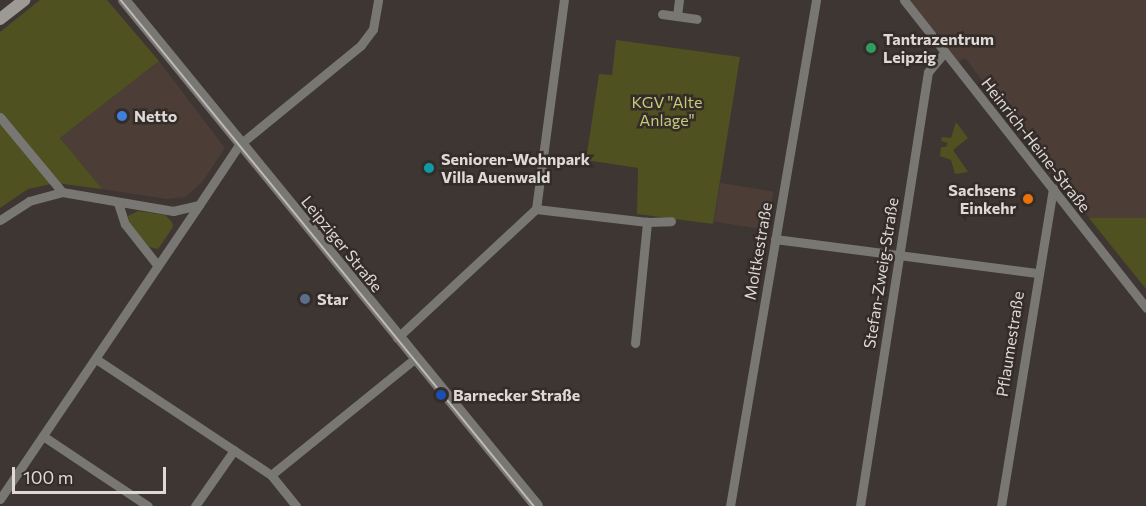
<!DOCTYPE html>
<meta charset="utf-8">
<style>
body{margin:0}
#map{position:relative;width:1146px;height:506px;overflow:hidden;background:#3e3632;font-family:Commissioner,sans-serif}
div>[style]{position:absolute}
.built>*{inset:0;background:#4c3e37;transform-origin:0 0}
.green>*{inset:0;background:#4f5121}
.minor>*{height:9px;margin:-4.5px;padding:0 4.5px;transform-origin:4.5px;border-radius:4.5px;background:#797774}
.tertiary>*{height:12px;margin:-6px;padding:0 6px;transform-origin:6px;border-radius:6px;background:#797774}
.secondary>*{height:12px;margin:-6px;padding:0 6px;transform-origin:6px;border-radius:6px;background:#9d9a95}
.tram>*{height:1.5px;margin:-0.75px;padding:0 0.75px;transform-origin:0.75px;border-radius:0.75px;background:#bfb9b6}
.dots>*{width:16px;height:16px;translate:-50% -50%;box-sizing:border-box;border:3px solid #332c28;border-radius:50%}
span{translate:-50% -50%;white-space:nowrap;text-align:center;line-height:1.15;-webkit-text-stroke:5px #332c28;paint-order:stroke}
.poi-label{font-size:16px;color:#ded9d6;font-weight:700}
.left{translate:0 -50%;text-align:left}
.right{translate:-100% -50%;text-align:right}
.park-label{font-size:16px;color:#c5ca79}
.street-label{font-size:16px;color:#ded9d6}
.scale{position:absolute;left:12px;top:467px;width:154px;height:27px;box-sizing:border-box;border:3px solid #ded9d6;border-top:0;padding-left:8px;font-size:18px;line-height:21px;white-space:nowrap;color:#ded9d6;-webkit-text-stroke:4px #332c28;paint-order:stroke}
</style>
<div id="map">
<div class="built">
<i style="clip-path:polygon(900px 0,1146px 0,1146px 218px,1089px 218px,965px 58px,954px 65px)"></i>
<i style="clip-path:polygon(159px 61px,225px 148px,203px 181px,186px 197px,167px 199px,102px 189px,60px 138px)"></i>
<i style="left:720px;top:183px;width:54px;height:39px;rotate:9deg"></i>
</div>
<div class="green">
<i style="clip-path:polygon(40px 0,107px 0,159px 61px,60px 138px,102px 189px,56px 183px,28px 189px,0 208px,0 32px)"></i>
<i style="clip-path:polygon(616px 40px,740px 57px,713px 224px,637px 214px,638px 168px,586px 160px,599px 74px,612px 75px)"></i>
<i style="clip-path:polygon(956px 122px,968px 138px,953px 150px,968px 172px,955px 174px,951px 160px,940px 156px,941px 147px,946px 147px,948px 143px,941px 141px,942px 137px,951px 138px)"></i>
<i style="clip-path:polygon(138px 211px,165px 215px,172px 222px,173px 227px,158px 249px,149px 247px,130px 224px,128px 216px)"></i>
<i style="clip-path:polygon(1089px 218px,1146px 218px,1146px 289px)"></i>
</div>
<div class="minor">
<i style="left:904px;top:0;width:392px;rotate:51.8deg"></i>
<i style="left:662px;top:14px;width:35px;rotate:8deg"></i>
<i style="left:677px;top:16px;width:16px;rotate:-83deg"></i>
<i style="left:0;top:117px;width:97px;rotate:50.4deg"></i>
<i style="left:118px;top:203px;width:22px;rotate:72deg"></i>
<i style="left:125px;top:224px;width:53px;rotate:51.8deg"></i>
<i style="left:536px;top:209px;width:112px;rotate:6.7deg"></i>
<i style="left:647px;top:222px;width:24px;rotate:-2deg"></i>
<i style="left:0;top:220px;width:35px;rotate:-33deg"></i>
<i style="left:29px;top:201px;width:34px;rotate:-15deg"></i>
<i style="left:62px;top:192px;width:113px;rotate:9.7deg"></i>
<i style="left:173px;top:211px;width:27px;rotate:-13deg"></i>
<i style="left:199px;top:205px;width:72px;rotate:-56.3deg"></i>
<i style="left:239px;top:145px;width:158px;rotate:-39.3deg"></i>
<i style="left:361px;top:45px;width:20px;rotate:-53deg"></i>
<i style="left:373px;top:29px;width:29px;rotate:-80deg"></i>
<i style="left:775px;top:239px;width:264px;rotate:7.4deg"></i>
<i style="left:397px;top:338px;width:190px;rotate:-42.9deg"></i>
<i style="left:536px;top:209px;width:211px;rotate:-82.4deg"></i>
<i style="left:635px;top:343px;width:122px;rotate:-84.3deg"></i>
<i style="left:96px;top:359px;width:210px;rotate:33.5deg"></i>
<i style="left:271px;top:475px;width:40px;rotate:51deg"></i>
<i style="left:43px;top:436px;width:126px;rotate:33.7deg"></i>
<i style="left:271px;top:475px;width:184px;rotate:-39deg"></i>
<i style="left:0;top:499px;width:355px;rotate:-55.9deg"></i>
<i style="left:195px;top:506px;width:68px;rotate:-55.1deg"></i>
<i style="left:730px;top:506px;width:513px;rotate:-80.35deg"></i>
<i style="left:860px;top:506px;width:439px;rotate:-81.1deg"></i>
<i style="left:928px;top:72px;width:26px;rotate:-50deg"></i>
<i style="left:1001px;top:506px;width:322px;rotate:-80.7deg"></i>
</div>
<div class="tertiary">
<i style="left:124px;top:0;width:653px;rotate:50.78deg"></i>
</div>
<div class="secondary">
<i style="left:0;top:19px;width:31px;rotate:-38deg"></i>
</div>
<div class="tram">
<i style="left:121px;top:0;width:653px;rotate:50.78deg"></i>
</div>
<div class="dots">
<i style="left:871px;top:48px;background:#2e9e5b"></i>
<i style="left:122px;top:116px;background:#3f7fe0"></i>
<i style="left:429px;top:168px;background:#0f9aa8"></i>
<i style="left:1028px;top:199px;background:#e8710a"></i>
<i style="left:305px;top:299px;background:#5c6f8a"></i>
<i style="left:441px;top:395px;background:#1a4fb4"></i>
</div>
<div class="poi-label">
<span class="left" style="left:883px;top:48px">Tantrazentrum<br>Leipzig</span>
<span class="left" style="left:134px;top:116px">Netto</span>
<span class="left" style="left:441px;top:168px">Senioren-Wohnpark<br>Villa Auenwald</span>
<span class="right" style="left:1016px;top:199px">Sachsens<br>Einkehr</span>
<span class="left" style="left:317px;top:299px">Star</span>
<span class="left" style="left:453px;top:395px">Barnecker Straße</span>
</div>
<div class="park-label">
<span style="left:667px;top:111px">KGV "Alte<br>Anlage"</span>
</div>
<div class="street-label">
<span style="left:1036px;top:145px;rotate:52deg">Heinrich-Heine-Straße</span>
<span style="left:342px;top:244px;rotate:51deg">Leipziger Straße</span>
<span style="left:758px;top:251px;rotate:-80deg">Moltkestraße</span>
<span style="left:881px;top:273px;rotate:-81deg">Stefan-Zweig-Straße</span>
<span style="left:1010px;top:344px;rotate:-81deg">Pflaumestraße</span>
</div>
<div class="scale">100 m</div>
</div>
